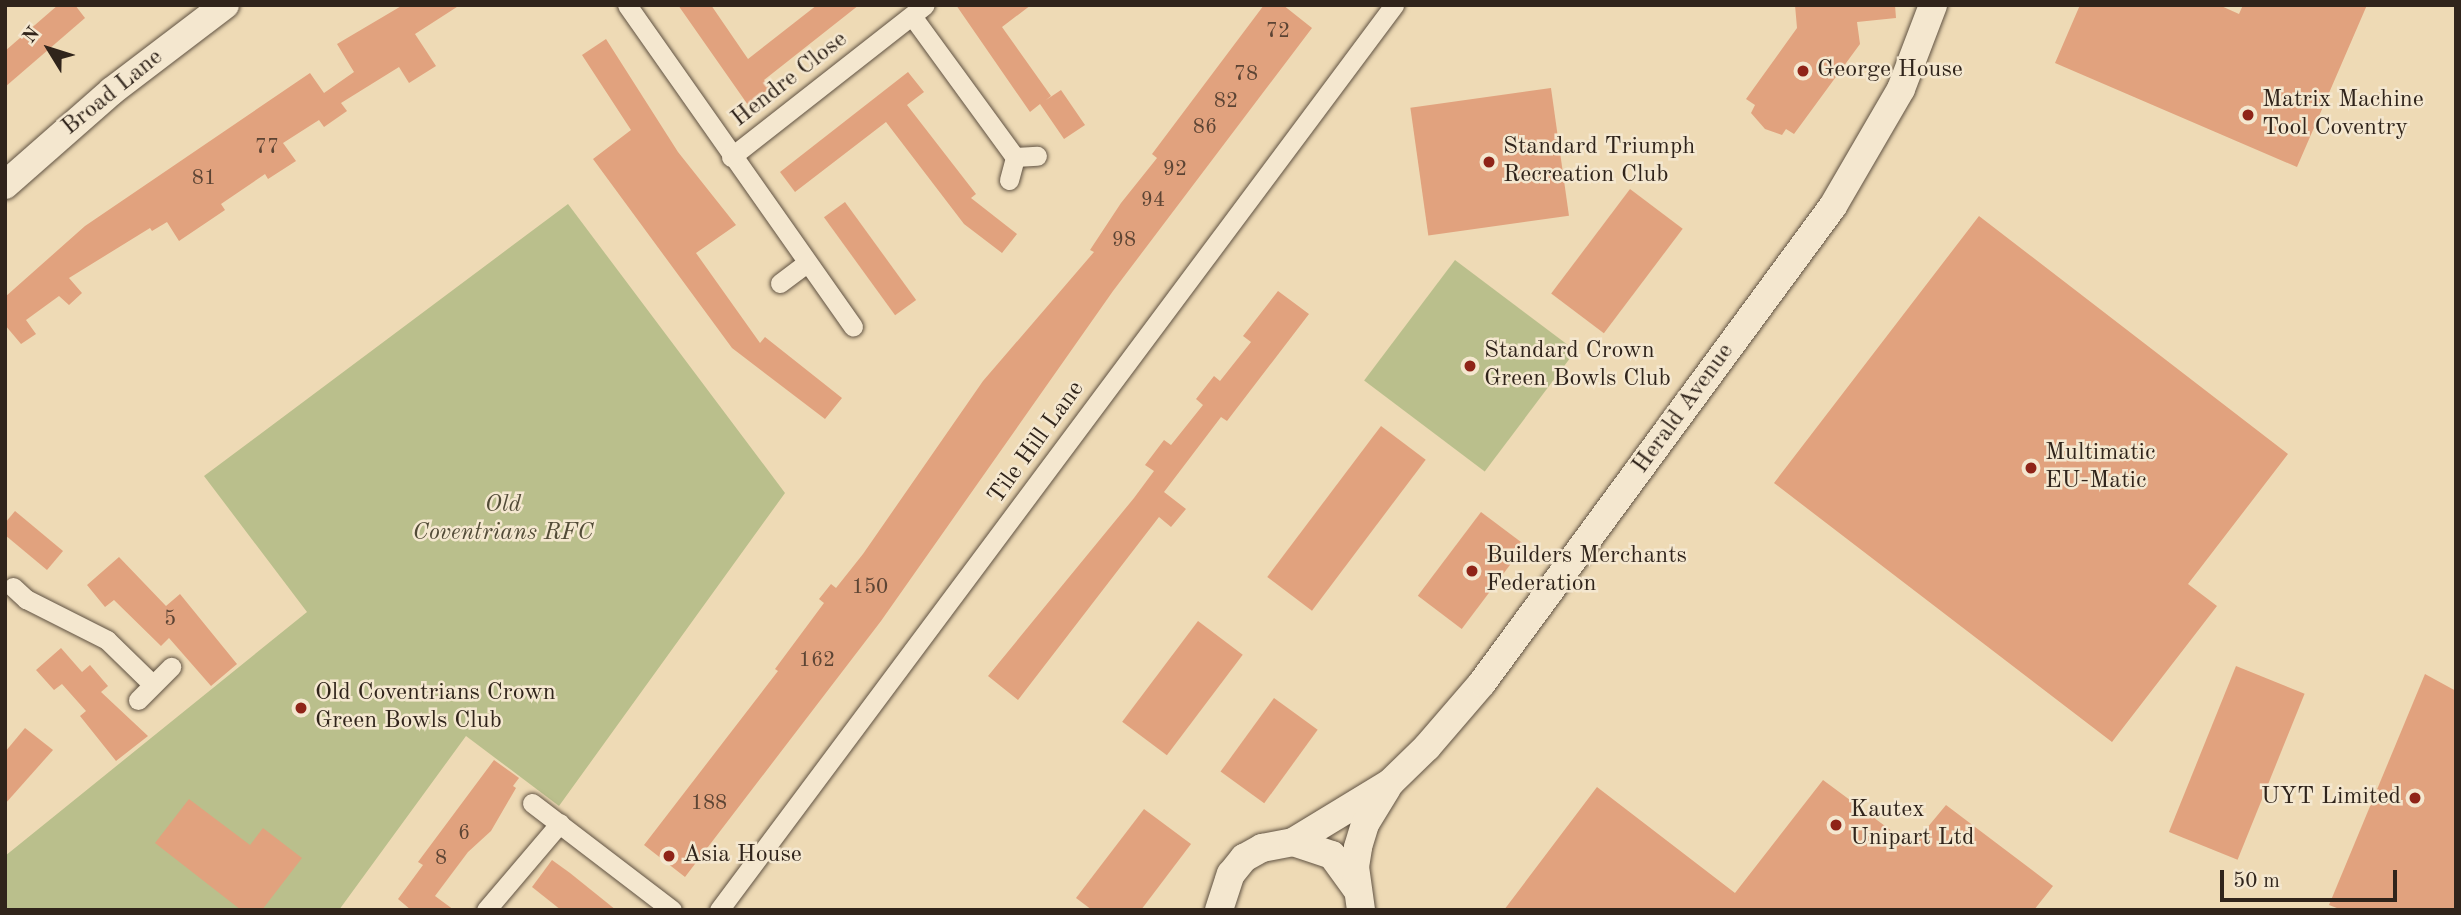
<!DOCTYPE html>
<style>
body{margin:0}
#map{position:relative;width:2461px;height:915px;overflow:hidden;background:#eedab5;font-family:"Old Standard TT",serif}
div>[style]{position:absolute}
.green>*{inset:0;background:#babf8c;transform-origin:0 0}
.building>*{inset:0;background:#e1a27e;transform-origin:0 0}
.roads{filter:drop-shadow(0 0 2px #605242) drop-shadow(0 0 2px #605242)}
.street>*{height:19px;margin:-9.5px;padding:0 9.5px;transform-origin:9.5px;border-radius:9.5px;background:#f4e7cf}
.secondary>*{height:28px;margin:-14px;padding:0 14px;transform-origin:14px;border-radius:14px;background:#f4e7cf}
.dots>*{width:19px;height:19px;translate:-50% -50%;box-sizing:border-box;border:4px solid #f4e7cf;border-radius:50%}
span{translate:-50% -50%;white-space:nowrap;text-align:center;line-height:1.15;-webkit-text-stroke:5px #f4e7cf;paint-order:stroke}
.number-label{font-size:21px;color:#5c4434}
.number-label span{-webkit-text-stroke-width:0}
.poi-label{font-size:24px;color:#30241b}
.left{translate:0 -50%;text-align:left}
.right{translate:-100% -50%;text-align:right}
.street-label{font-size:24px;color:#30241b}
.park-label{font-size:24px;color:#524b37;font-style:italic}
.frame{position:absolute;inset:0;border:7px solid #30241b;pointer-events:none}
.north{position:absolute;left:14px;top:14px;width:70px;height:70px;-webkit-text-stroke:5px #f4e7cf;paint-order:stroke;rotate:308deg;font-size:19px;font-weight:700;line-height:28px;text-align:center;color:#30241b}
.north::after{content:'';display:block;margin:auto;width:24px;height:32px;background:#30241b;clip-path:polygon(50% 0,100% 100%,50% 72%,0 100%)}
.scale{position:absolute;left:2220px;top:870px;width:177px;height:32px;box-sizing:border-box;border:4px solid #30241b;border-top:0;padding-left:9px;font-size:21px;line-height:24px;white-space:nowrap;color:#30241b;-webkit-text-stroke:5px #f4e7cf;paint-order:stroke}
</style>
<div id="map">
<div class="green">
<i style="clip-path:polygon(568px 204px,785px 493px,559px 806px,466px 736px,339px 910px,5px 910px,5px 856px,307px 612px,204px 476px)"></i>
<i style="left:1455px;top:260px;width:151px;height:151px;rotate:37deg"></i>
</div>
<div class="building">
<i style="clip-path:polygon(58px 5px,75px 5px,85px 18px,5px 87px,5px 51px)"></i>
<i style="clip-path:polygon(403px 5px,460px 5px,415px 34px,436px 66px,409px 83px,399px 67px,341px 103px,347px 111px,324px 127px,319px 120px,283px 143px,296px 161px,268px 179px,265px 174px,221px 204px,225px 210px,179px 241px,167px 222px,152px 231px,150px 228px,69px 278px,82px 293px,69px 305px,59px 296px,26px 320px,36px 334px,21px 344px,5px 325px,5px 297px,85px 226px,310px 73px,324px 93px,354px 72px,337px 44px)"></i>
<i style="clip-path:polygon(678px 5px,711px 5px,748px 59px,817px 5px,859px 5px,764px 80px,770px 88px,748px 105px)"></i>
<i style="clip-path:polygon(956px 5px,1031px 5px,1002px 27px,1051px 96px,1046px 100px,1061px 90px,1085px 125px,1064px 139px,1040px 104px,1030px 112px)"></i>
<i style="clip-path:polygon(1264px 5px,1283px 5px,1312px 28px,1113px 291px,881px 621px,685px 877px,644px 845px,778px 671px,775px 669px,824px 603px,819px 599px,831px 584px,836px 588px,863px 554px,983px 381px,1094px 252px,1090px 250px,1121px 203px,1157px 158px,1152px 154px)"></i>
<i style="clip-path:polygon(1795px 5px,1895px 5px,1896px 18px,1857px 22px,1860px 44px,1794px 134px,1786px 129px,1782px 135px,1765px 129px,1751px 113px,1755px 105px,1746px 99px,1797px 28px)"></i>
<i style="clip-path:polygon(2080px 5px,2219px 5px,2239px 14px,2243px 5px,2367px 5px,2297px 167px,2055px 63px)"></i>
<i style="clip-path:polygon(606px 39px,678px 152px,736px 225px,696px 253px,760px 343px,765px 337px,842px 398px,825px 419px,732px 348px,593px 159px,631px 130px,582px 55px)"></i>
<i style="clip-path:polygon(908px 72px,924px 92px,907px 105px,976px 194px,971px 198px,1017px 234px,1002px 253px,964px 224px,886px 122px,795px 192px,780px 172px)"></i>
<i style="left:1551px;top:88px;width:129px;height:142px;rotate:82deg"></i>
<i style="left:1630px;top:189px;width:66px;height:131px;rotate:37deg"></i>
<i style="left:845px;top:202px;width:121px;height:26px;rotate:54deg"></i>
<i style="clip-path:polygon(1979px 216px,2288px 454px,2188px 584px,2217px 606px,2112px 742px,1774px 483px)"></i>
<i style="clip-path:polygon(1278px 291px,1309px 314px,1227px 421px,1221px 417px,1164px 492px,1186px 509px,1171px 527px,1159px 517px,1018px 700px,988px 676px,1134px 498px,1154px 471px,1145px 465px,1164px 440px,1171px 445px,1203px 405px,1196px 399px,1214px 376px,1220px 381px,1251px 342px,1243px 336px)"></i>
<i style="left:1381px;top:426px;width:56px;height:189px;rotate:37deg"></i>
<i style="clip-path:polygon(15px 511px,63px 551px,47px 570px,5px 535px,5px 523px)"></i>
<i style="left:1481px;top:512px;width:55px;height:105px;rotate:37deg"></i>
<i style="clip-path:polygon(119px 557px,166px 606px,180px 594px,237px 664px,211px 686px,169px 638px,161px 646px,114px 600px,105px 607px,87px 585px)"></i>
<i style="left:1198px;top:621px;width:56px;height:126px;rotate:37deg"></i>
<i style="clip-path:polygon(61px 648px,82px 672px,90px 665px,108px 686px,101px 692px,148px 736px,116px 761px,80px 716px,86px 711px,62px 684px,54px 690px,36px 670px)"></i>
<i style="left:2236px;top:666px;width:74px;height:179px;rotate:22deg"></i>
<i style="clip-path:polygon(2425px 674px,2456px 691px,2456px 910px,2342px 910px,2329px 905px)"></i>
<i style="left:1274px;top:698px;width:54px;height:91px;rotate:36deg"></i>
<i style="clip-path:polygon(25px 728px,53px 750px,5px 804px,5px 752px)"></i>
<i style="clip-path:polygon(494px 760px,519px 778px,513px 786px,516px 788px,491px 831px,468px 852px,435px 896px,454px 910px,411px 910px,398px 899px,423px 865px,418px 862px)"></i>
<i style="clip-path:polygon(1823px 780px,1912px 846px,1946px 805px,2053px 886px,2034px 910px,1504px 910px,1597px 787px,1735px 893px)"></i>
<i style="clip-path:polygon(189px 799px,250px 845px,263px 828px,302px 858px,262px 910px,241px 910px,155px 843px)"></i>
<i style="clip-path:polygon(1144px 809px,1191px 844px,1141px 910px,1092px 910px,1076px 898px)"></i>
<i style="clip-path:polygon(552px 860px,570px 873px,616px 910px,561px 910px,532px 887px)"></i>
</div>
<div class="roads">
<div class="street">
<i style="left:627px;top:5px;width:393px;rotate:54.9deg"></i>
<i style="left:912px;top:16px;width:175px;rotate:53.9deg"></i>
<i style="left:1015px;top:157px;width:22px;rotate:-3deg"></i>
<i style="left:731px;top:157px;width:246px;rotate:-38.1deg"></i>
<i style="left:1009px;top:180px;width:24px;rotate:-75deg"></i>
<i style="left:780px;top:283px;width:34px;rotate:-37deg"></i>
<i style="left:13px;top:587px;width:18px;rotate:43deg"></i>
<i style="left:26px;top:599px;width:91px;rotate:26.8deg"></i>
<i style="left:107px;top:640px;width:62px;rotate:44.3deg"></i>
<i style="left:138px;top:700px;width:47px;rotate:-45deg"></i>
<i style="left:532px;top:803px;width:176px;rotate:37.4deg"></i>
<i style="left:486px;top:910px;width:114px;rotate:-49.6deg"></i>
<i style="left:719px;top:910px;width:1129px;rotate:-53.28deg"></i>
</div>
<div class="secondary">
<i style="left:5px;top:185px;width:142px;rotate:-41.3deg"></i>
<i style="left:112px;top:91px;width:142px;rotate:-37.3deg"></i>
<i style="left:1293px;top:842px;width:41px;rotate:18.4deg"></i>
<i style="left:1332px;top:855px;width:41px;rotate:54deg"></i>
<i style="left:1219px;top:910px;width:38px;rotate:-72deg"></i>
<i style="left:1231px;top:874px;width:21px;rotate:-51deg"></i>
<i style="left:1244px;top:858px;width:21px;rotate:-29deg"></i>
<i style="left:1262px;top:848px;width:32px;rotate:-11deg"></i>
<i style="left:1293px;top:842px;width:114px;rotate:-31.3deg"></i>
<i style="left:1390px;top:783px;width:52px;rotate:-44.2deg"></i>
<i style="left:1427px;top:747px;width:84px;rotate:-49.3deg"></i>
<i style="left:1482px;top:683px;width:592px;rotate:-53.65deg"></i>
<i style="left:1833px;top:206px;width:135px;rotate:-59.8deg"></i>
<i style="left:1901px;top:89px;width:90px;rotate:-69.1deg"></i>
<i style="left:1361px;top:910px;width:43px;rotate:-97.9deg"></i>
<i style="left:1355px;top:867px;width:20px;rotate:-81deg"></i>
<i style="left:1358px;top:847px;width:24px;rotate:-73deg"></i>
<i style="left:1365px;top:824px;width:42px;rotate:-58.6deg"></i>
</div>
</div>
<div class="dots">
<i style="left:1803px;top:71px;background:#8f2418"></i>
<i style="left:2248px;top:115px;background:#8f2418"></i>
<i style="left:1489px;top:162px;background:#8f2418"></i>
<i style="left:1470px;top:366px;background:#8f2418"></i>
<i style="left:2031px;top:468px;background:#8f2418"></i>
<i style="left:1472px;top:571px;background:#8f2418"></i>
<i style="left:301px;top:708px;background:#8f2418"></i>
<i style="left:2415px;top:798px;background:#8f2418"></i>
<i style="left:1836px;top:825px;background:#8f2418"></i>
<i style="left:669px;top:856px;background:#8f2418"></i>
</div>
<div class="number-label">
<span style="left:1278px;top:32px">72</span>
<span style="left:1246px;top:75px">78</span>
<span style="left:1226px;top:102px">82</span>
<span style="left:1205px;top:128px">86</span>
<span style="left:267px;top:148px">77</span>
<span style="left:1175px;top:170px">92</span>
<span style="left:204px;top:179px">81</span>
<span style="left:1153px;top:201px">94</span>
<span style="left:1124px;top:241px">98</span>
<span style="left:870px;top:588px">150</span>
<span style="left:170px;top:620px">5</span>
<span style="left:817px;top:661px">162</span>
<span style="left:709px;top:804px">188</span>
<span style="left:464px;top:834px">6</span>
<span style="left:441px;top:859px">8</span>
</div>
<div class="poi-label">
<span class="left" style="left:1817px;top:71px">George House</span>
<span class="left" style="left:2262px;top:115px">Matrix Machine<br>Tool Coventry</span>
<span class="left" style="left:1503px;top:162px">Standard Triumph<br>Recreation Club</span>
<span class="left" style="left:1484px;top:366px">Standard Crown<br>Green Bowls Club</span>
<span class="left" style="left:2045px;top:468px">Multimatic<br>EU-Matic</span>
<span class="left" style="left:1486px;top:571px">Builders Merchants<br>Federation</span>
<span class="left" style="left:315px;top:708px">Old Coventrians Crown<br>Green Bowls Club</span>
<span class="right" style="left:2401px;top:798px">UYT Limited</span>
<span class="left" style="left:1850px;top:825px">Kautex<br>Unipart Ltd</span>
<span class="left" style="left:683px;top:856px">Asia House</span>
</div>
<div class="street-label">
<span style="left:790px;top:80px;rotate:-38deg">Hendre Close</span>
<span style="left:113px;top:93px;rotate:-39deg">Broad Lane</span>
<span style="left:1684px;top:409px;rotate:-54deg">Herald Avenue</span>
<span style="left:1037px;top:443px;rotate:-54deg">Tile Hill Lane</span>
</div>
<div class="park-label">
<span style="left:503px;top:520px">Old<br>Coventrians RFC</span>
</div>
<div class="frame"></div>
<div class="north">N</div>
<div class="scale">50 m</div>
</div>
